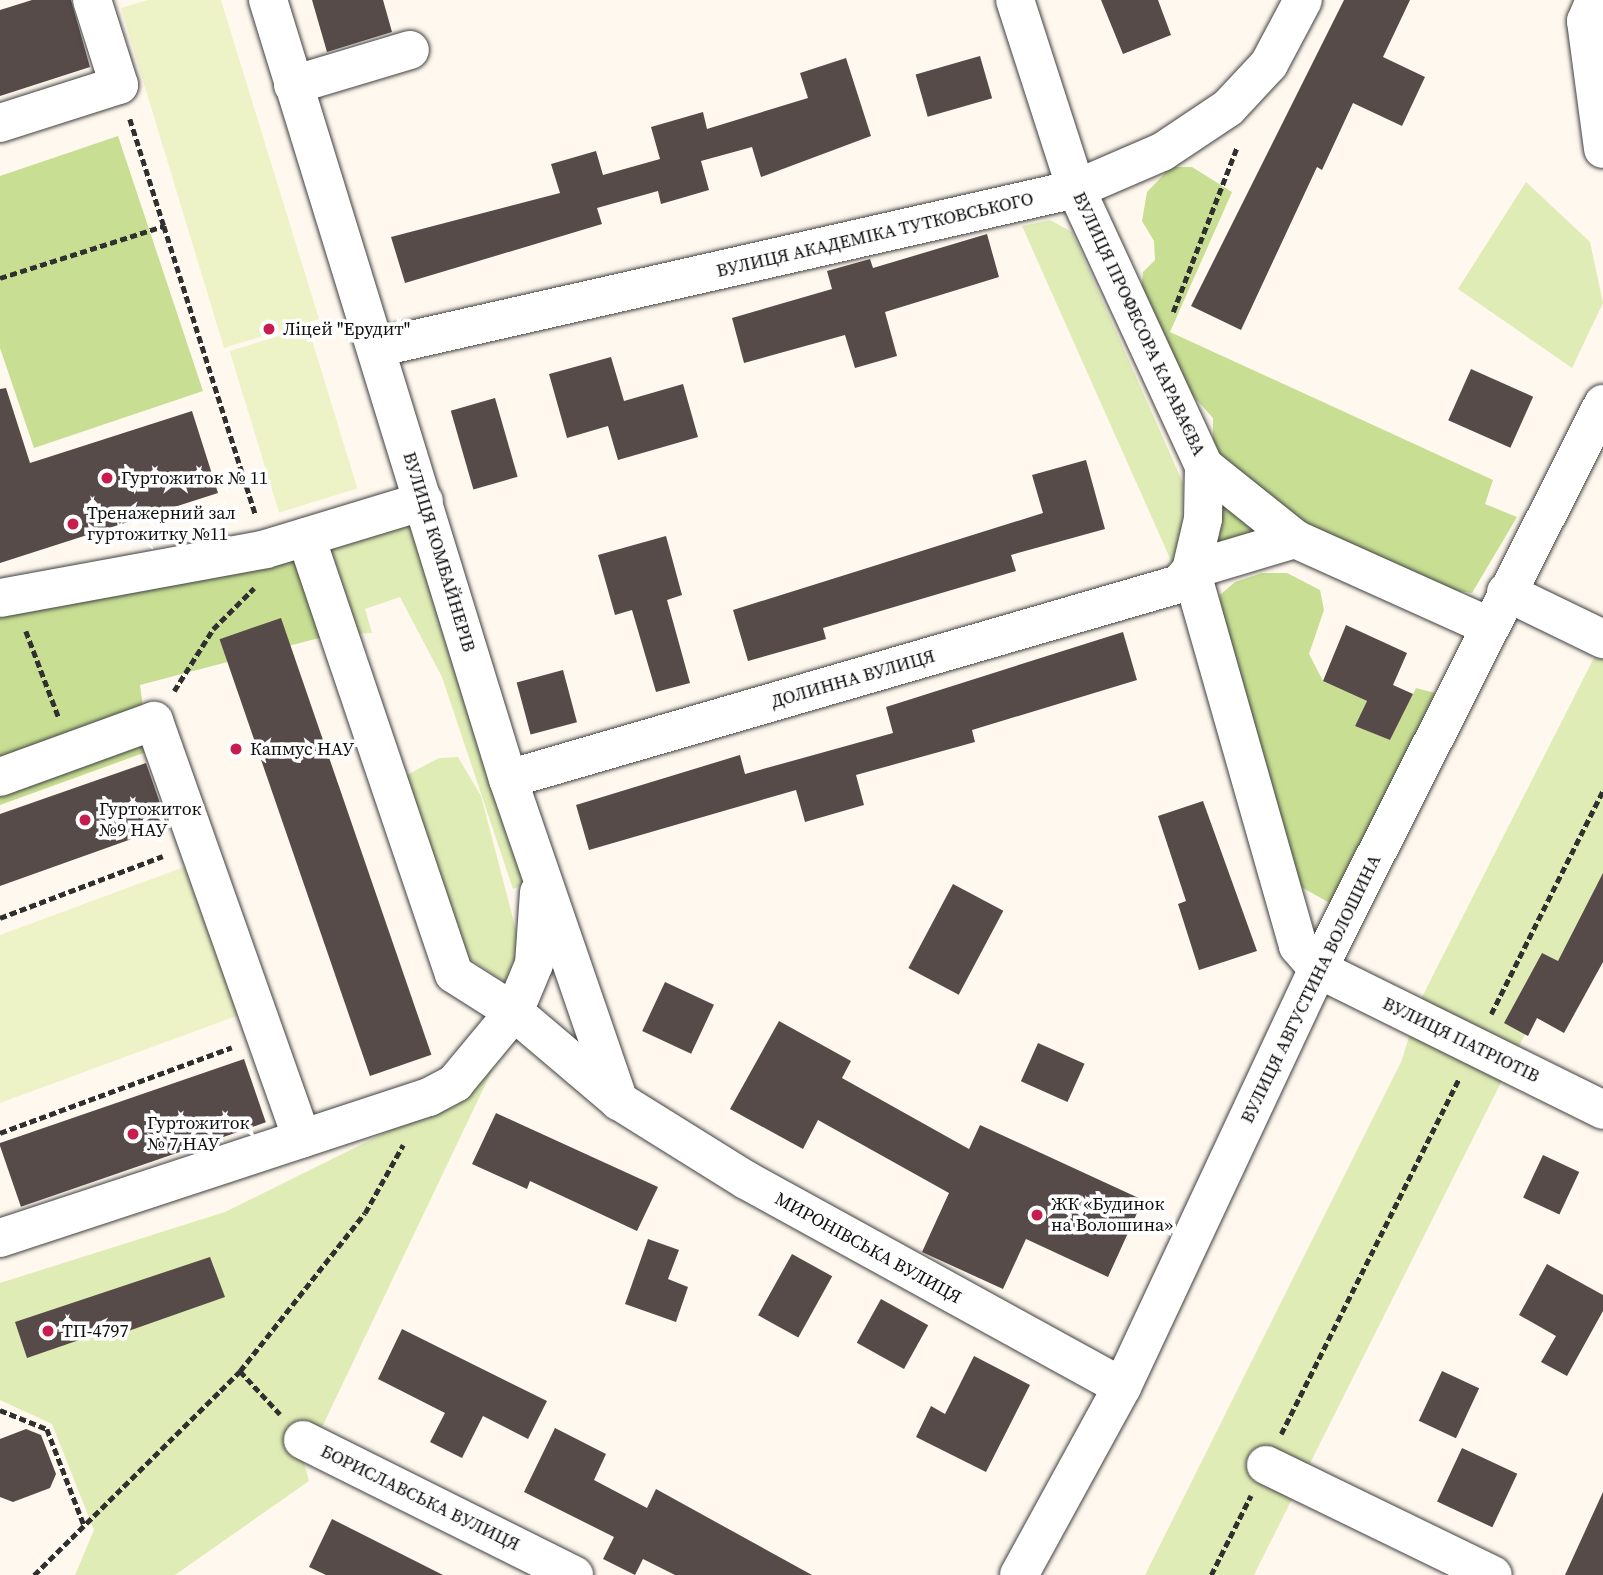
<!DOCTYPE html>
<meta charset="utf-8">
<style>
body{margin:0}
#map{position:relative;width:1603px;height:1575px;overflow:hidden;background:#fff8ee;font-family:"Source Serif 4",serif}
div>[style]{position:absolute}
.green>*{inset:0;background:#dfecb5}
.forest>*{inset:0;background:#c7de93}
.pitch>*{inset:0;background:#eef3c7;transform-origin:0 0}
.building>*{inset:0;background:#574b49;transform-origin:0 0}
.path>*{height:4.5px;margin-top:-2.25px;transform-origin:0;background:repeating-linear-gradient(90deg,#303030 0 7px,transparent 0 10.5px)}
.roads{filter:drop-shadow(0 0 2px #414141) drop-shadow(0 0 2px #414141)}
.minor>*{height:38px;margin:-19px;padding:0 19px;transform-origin:19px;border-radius:19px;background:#fff}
.dots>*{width:19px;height:19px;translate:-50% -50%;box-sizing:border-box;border:4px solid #fff;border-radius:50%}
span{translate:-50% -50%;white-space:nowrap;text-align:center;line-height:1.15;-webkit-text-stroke:7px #fff;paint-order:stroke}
.street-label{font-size:18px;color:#0e0e0e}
.poi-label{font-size:18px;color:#0e0e0e}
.left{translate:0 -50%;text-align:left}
</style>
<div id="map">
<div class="green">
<i style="clip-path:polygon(1526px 182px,1590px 242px,1603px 303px,1572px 368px,1458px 289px)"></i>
<i style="clip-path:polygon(1050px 220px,1072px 232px,1183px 483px,1182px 533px,1173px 565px,1022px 226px)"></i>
<i style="clip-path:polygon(418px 523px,529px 883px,513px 889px,442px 677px,400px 597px,365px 609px,372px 633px,355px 634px,316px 540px)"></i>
<i style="clip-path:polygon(1603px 640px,1603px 879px,1254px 1575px,1145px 1575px,1401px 1062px,1422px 997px)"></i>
<i style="clip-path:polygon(458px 757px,481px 796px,522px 953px,518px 969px,504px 981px,464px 955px,405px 776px,439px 758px)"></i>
<i style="clip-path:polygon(497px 1060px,323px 1425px,309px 1432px,302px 1455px,309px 1481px,175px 1575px,75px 1575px,94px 1530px,52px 1424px,0 1400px,0 1283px,225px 1212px,447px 1102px)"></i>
</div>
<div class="forest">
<i style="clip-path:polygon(118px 136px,203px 391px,34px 448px,0 348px,0 176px)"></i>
<i style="clip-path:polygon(1171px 167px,1192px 167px,1232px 192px,1170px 332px,1493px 480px,1485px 504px,1517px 517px,1472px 593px,1424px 586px,1369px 564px,1238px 480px,1213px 444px,1213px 418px,1175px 376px,1141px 294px,1143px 272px,1155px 260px,1154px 241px,1142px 221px,1147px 192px)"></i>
<i style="clip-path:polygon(1223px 500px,1242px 502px,1259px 540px,1215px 542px)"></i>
<i style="clip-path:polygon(306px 537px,323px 637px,140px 685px,149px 751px,0 805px,0 599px)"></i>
<i style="clip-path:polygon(1262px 573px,1287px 573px,1320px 590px,1324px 610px,1309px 654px,1323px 681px,1367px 701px,1355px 726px,1390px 740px,1416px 688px,1435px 693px,1335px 906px,1296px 884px,1222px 627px,1220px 595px,1235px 582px)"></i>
</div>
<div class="pitch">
<i style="clip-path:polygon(148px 0,221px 0,319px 319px,224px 348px,121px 8px)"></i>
<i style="left:308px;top:327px;width:169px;height:82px;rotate:73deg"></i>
<i style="clip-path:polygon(184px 867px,239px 1015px,0 1103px,0 935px)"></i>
</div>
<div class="building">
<i style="clip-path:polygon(32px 0,71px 0,90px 67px,0 96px,0 10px)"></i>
<i style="clip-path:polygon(312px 0,383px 0,392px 32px,327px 52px)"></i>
<i style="clip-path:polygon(1101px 0,1158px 0,1171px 35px,1123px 54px)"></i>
<i style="clip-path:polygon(1344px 0,1410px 0,1383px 57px,1425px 77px,1402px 126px,1353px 103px,1322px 170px,1317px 167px,1241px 330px,1191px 306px)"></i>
<i style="left:980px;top:56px;width:44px;height:67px;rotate:74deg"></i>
<i style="clip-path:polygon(846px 58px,871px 136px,761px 177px,752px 147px,701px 161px,709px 190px,661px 204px,658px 191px,597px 208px,602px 224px,405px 283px,391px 237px,560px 193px,551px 164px,596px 151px,603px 175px,660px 159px,651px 127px,703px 112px,707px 129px,808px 98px,800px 73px)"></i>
<i style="clip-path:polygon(987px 234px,999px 277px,885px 312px,897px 356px,855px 368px,845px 335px,744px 363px,732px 318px,832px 289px,827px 271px,870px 259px,873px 268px)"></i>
<i style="clip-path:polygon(611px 357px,624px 401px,683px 384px,698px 437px,618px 460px,608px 426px,567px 438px,549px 374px)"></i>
<i style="left:1471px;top:369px;width:68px;height:56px;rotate:24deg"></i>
<i style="clip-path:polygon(6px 388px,30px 463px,192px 411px,218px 493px,0 563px,0 389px)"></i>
<i style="left:495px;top:398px;width:82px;height:46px;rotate:74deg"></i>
<i style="clip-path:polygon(1086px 460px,1105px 529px,1011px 555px,1016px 571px,823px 628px,826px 639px,748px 661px,733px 610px,1043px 513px,1032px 475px)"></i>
<i style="clip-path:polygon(666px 536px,682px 595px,667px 600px,690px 683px,656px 692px,632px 610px,615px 615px,598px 555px)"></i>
<i style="left:281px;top:618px;width:462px;height:65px;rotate:71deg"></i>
<i style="clip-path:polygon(1346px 625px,1407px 653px,1393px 685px,1413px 694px,1390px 740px,1355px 726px,1367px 701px,1323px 681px)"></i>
<i style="clip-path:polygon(1123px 632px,1137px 680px,972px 730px,975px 742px,856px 775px,864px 805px,805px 822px,796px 790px,589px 850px,576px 805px,740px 755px,745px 774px,893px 733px,886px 707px)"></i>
<i style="left:563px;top:670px;width:54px;height:48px;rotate:75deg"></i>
<i style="clip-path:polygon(146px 763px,168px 826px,0 886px,0 814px)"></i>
<i style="clip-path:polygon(1203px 801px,1257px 951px,1199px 970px,1178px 904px,1186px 901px,1158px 816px)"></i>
<i style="clip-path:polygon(1603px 873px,1603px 962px,1564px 1033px,1537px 1018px,1528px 1036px,1504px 1023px,1542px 953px,1558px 961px)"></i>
<i style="left:953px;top:884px;width:57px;height:95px;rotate:28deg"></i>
<i style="left:665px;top:982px;width:54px;height:54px;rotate:25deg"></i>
<i style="clip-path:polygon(779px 1021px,851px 1061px,842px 1078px,969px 1149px,980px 1125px,1143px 1200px,1108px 1277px,1026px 1239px,1003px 1289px,922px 1252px,949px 1193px,818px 1120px,803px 1149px,730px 1109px)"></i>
<i style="left:1038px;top:1043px;width:51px;height:42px;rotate:24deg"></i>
<i style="left:244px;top:1059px;width:67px;height:259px;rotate:71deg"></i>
<i style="clip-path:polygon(496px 1113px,658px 1187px,637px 1231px,530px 1181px,527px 1189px,472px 1164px)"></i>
<i style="left:1543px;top:1155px;width:40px;height:47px;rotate:25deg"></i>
<i style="clip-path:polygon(648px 1239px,679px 1250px,668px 1279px,688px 1287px,676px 1322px,625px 1304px)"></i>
<i style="left:792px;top:1254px;width:46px;height:70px;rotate:29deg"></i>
<i style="clip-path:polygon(210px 1257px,225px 1297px,117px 1335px,114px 1328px,27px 1358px,15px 1322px)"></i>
<i style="clip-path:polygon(1547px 1264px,1603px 1295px,1603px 1311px,1567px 1376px,1541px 1362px,1556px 1336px,1519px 1315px)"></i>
<i style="left:881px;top:1299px;width:54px;height:50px;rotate:29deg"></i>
<i style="clip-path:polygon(402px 1329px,547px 1401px,528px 1439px,483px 1416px,462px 1458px,430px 1442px,445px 1413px,378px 1379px)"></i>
<i style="clip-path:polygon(974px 1356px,1030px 1385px,986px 1472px,916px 1437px,931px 1406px,945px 1414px)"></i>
<i style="left:1442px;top:1371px;width:41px;height:55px;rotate:25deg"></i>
<i style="clip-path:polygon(555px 1428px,606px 1454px,594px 1480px,647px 1508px,656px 1489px,812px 1575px,675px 1575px,643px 1559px,635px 1575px,603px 1559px,614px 1537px,524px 1492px)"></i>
<i style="clip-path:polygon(26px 1429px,41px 1435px,56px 1474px,50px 1488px,13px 1502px,0 1497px,0 1439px)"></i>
<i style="left:1462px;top:1448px;width:61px;height:59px;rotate:25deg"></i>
<i style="clip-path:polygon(1603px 1492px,1603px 1575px,1565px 1575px)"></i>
<i style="clip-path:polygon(332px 1519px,443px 1575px,326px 1575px,309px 1567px)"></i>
</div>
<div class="path">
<i style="left:130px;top:119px;width:112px;rotate:72.4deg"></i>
<i style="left:0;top:278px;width:172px;rotate:-17.6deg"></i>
<i style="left:164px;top:226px;width:304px;rotate:72.4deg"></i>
<i style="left:1173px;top:312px;width:177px;rotate:-68.8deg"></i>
<i style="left:26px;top:631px;width:93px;rotate:69.2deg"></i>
<i style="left:174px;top:691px;width:73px;rotate:-57.8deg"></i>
<i style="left:213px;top:629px;width:58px;rotate:-45deg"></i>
<i style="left:0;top:918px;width:174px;rotate:-20.8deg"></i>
<i style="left:1491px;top:1014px;width:250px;rotate:-63.4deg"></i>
<i style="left:0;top:1133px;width:247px;rotate:-20.3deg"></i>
<i style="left:240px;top:1371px;width:59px;rotate:47.1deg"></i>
<i style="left:0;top:1410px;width:51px;rotate:22deg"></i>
<i style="left:47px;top:1429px;width:103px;rotate:68.9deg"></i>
<i style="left:1281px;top:1434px;width:397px;rotate:-63.4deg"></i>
<i style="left:34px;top:1575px;width:290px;rotate:-44.7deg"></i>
<i style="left:240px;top:1371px;width:201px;rotate:-51.7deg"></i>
<i style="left:365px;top:1213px;width:78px;rotate:-60.8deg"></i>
<i style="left:1211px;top:1575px;width:89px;rotate:-63.4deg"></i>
</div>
<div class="roads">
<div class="minor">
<i style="left:268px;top:0;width:815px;rotate:72.88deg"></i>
<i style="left:508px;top:779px;width:341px;rotate:71deg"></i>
<i style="left:1015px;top:0;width:199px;rotate:72.1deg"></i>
<i style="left:1076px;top:189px;width:305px;rotate:65.2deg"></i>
<i style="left:1204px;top:466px;width:53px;rotate:91.1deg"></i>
<i style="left:1203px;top:519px;width:52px;rotate:103.2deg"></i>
<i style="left:1191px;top:570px;width:391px;rotate:74.1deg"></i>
<i style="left:1298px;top:946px;width:30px;rotate:49deg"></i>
<i style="left:1318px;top:969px;width:318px;rotate:26.3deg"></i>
<i style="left:1595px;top:0;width:23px;rotate:113deg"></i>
<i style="left:1586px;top:21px;width:129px;rotate:82.4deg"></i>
<i style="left:293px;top:85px;width:122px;rotate:-16.7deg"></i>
<i style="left:0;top:123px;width:125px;rotate:-17.7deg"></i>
<i style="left:119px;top:85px;width:89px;rotate:-107.6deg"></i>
<i style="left:376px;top:348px;width:718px;rotate:-12.8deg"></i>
<i style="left:1076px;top:189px;width:94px;rotate:-23.3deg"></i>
<i style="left:1162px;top:152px;width:79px;rotate:-33.7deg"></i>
<i style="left:1228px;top:108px;width:60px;rotate:-47deg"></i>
<i style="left:1269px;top:64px;width:72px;rotate:-62deg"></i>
<i style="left:1204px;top:466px;width:117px;rotate:38.7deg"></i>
<i style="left:1295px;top:539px;width:213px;rotate:24.2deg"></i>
<i style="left:306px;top:537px;width:461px;rotate:71.3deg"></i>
<i style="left:454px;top:974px;width:71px;rotate:32.3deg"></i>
<i style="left:514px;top:1012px;width:138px;rotate:40.3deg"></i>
<i style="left:619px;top:1101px;width:150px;rotate:31.9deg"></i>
<i style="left:746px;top:1180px;width:429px;rotate:28.8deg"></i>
<i style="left:1506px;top:592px;width:108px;rotate:25.9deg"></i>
<i style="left:0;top:598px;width:270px;rotate:-10.4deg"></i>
<i style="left:266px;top:549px;width:165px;rotate:-16.9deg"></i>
<i style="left:0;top:777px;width:164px;rotate:-20deg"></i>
<i style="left:154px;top:721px;width:443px;rotate:70.5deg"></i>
<i style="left:508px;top:779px;width:699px;rotate:-16.2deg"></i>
<i style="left:1179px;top:584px;width:18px;rotate:-49deg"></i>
<i style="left:1191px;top:570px;width:109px;rotate:-16.6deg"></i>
<i style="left:0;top:1238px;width:452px;rotate:-18.2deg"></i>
<i style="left:429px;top:1097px;width:30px;rotate:-28deg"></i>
<i style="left:455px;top:1083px;width:92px;rotate:-50.3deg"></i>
<i style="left:514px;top:1012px;width:52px;rotate:-67.4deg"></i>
<i style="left:534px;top:964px;width:72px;rotate:-86deg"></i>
<i style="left:303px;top:1440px;width:303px;rotate:26.5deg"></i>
<i style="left:1266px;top:1465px;width:252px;rotate:25.9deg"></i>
<i style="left:1019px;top:1575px;width:214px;rotate:-61.3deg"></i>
<i style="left:1122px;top:1387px;width:462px;rotate:-64.9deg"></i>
<i style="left:1318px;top:969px;width:633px;rotate:-63.23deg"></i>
</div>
</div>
<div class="dots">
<i style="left:269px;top:329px;background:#c71c4e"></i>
<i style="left:107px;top:478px;background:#c71c4e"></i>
<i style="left:73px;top:524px;background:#c71c4e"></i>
<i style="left:236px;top:749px;background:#c71c4e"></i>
<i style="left:85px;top:820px;background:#c71c4e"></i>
<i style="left:133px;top:1134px;background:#c71c4e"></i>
<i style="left:1037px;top:1215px;background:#c71c4e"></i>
<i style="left:48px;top:1331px;background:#c71c4e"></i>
</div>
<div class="street-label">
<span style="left:875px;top:235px;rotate:-13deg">ВУЛИЦЯ АКАДЕМІКА ТУТКОВСЬКОГО</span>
<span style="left:1139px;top:324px;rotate:65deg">ВУЛИЦЯ ПРОФЕСОРА КАРАВАЄВА</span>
<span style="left:439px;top:552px;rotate:73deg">ВУЛИЦЯ КОМБАЙНЕРІВ</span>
<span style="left:853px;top:679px;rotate:-16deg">ДОЛИННА ВУЛИЦЯ</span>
<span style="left:1311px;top:989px;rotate:-64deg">ВУЛИЦЯ АВГУСТИНА ВОЛОШИНА</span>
<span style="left:1461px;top:1040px;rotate:26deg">ВУЛИЦЯ ПАТРІОТІВ</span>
<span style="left:868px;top:1248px;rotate:29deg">МИРОНІВСЬКА ВУЛИЦЯ</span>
<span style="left:420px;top:1498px;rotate:26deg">БОРИСЛАВСЬКА ВУЛИЦЯ</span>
</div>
<div class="poi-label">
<span class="left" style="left:283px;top:329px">Ліцей "Ерудит"</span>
<span class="left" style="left:121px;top:478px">Гуртожиток № 11</span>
<span class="left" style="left:87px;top:524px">Тренажерний зал<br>гуртожитку №11</span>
<span class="left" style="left:250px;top:749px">Капмус НАУ</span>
<span class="left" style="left:99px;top:820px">Гуртожиток<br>№9 НАУ</span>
<span class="left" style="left:147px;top:1134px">Гуртожиток<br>№ 7 НАУ</span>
<span class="left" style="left:1051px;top:1215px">ЖК «Будинок<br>на Волошина»</span>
<span class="left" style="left:62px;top:1331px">ТП-4797</span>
</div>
</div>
